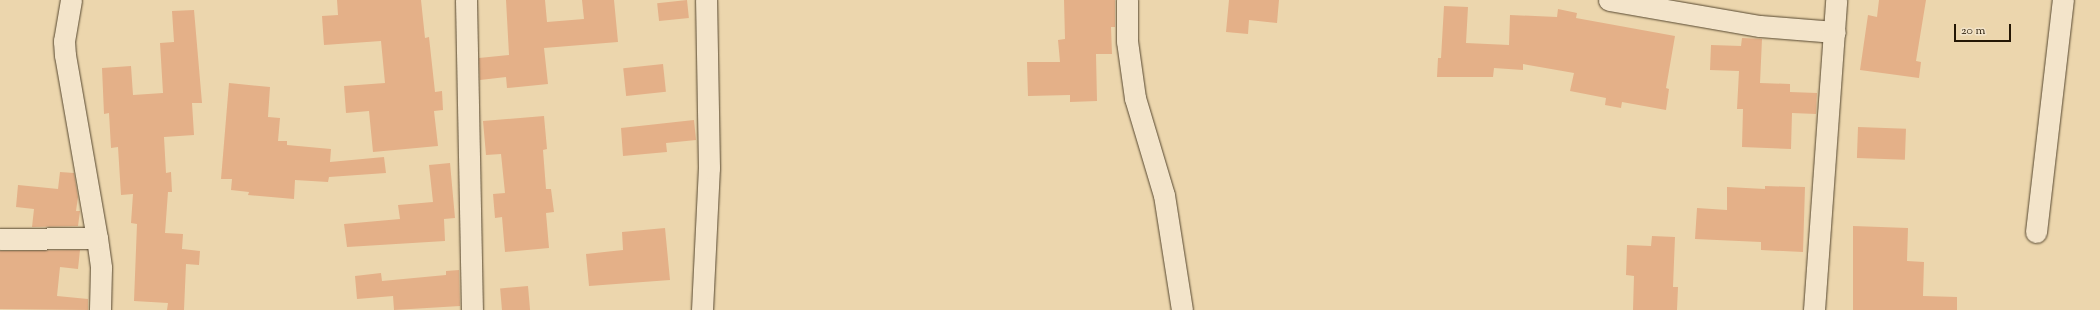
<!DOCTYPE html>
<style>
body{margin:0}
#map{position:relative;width:2100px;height:310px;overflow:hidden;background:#ecd6ad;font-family:"Sorts Mill Goudy",serif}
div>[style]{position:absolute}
.building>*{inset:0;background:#e4b088;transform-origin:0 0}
.roads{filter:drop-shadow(0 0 1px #56472f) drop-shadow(0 0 1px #56472f)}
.minor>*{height:21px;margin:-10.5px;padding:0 10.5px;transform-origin:10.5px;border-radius:10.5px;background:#f3e4ca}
span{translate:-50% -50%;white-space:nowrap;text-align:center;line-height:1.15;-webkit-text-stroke:3.5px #f3e4ca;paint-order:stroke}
.scale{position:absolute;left:1954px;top:24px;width:57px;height:18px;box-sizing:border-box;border:2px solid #241705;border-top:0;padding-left:5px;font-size:12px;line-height:14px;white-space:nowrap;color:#241705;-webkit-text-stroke:3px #f3e4ca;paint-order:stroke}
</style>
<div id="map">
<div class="building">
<i style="clip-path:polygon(337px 0,421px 0,425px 38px,429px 37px,435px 92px,442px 91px,443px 110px,434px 111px,438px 146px,373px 152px,369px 111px,346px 113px,344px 86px,385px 83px,381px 41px,324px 45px,322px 16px,338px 15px)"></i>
<i style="clip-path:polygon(506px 0,545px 0,547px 22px,584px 19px,582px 0,614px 0,618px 42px,544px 48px,548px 84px,507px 88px,506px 77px,480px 80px,479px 58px,509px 55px)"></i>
<i style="left:687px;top:0;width:18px;height:30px;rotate:84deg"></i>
<i style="clip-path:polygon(1064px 0,1115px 0,1115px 27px,1111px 27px,1112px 54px,1096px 54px,1097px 101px,1070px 102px,1070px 95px,1028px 96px,1027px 62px,1060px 62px,1058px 40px,1065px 39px)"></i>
<i style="clip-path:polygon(1229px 0,1279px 0,1277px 23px,1249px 20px,1248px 34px,1226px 32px)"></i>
<i style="clip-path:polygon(1879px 0,1926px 0,1916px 61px,1921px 62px,1919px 78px,1860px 70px,1868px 15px,1877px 17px)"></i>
<i style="clip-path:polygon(1444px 6px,1468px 7px,1466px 43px,1509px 45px,1510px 15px,1557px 17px,1558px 9px,1577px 13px,1576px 18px,1675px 36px,1666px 88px,1669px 89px,1666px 110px,1622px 102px,1621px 108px,1605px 105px,1606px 98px,1570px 91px,1574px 73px,1523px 64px,1523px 70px,1494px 68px,1493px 77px,1437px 77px,1438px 58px,1441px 58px)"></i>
<i style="clip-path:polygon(194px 10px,202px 103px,192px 103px,194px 135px,164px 137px,166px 173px,171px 172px,172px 192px,168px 192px,165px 233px,183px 234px,182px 249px,200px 251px,199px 265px,186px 264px,184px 310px,167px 310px,168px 303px,134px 301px,137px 224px,131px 223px,133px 194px,121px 195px,118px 147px,111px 148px,109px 113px,104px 114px,102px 68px,131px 66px,133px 95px,163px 93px,160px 43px,174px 42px,172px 11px)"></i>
<i style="clip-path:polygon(1742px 38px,1762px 39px,1760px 83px,1790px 84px,1790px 92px,1817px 93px,1816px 114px,1792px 113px,1791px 149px,1742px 147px,1743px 109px,1737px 109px,1739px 71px,1710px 70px,1711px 45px,1741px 46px)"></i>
<i style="left:663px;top:64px;width:28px;height:40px;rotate:84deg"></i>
<i style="clip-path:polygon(229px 83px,270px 87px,268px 117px,280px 118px,278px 141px,287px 141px,287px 145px,331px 149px,330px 162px,384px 157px,386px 173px,329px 177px,328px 182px,295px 180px,294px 199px,248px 195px,249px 192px,231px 190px,232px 179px,221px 179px)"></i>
<i style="clip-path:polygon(544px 116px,547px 149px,543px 150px,546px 189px,551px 189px,554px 212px,546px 213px,549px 248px,505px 252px,502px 217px,495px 218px,493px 194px,505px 193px,501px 154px,486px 155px,483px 121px)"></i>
<i style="clip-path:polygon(694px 120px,696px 140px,666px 143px,667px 152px,623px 156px,621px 128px)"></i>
<i style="left:1858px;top:127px;width:48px;height:31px;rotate:2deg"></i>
<i style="clip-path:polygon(450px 163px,455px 218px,444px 219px,445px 241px,347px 247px,344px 224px,400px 219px,398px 205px,433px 202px,429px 165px)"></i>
<i style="clip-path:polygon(60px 172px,74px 173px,78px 197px,76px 211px,80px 211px,78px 226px,32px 227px,34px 209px,16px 207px,18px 185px,58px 189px)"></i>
<i style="clip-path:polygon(1765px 186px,1805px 187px,1803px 252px,1761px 250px,1761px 242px,1695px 239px,1697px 208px,1727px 210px,1727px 187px,1765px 189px)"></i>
<i style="clip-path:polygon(1853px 226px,1908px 228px,1907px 261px,1924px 262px,1923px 296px,1957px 297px,1957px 310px,1853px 310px)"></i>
<i style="clip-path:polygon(665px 228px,670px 280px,589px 286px,586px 254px,623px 250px,622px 232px)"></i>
<i style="clip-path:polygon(1652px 236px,1675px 237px,1673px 287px,1678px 287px,1677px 310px,1633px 310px,1634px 276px,1626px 275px,1627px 245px,1651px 246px)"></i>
<i style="clip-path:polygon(80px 250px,78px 269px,60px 267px,57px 296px,88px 299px,88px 310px,0 309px,0 251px)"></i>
<i style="clip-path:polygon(459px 270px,460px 306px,394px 310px,393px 296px,357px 299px,355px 276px,381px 273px,382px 281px,446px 275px,446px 271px)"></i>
<i style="left:528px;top:286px;width:24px;height:28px;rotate:85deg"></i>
</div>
<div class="roads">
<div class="minor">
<i style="left:71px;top:0;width:42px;rotate:99.7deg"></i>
<i style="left:64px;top:41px;width:14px;rotate:86deg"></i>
<i style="left:65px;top:55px;width:186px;rotate:80.1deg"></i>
<i style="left:97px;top:238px;width:30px;rotate:82deg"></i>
<i style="left:101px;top:268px;width:42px;rotate:91.4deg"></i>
<i style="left:466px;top:0;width:310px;rotate:88.9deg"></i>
<i style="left:1127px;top:0;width:41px;rotate:90deg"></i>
<i style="left:1127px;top:41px;width:58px;rotate:82deg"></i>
<i style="left:1135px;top:98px;width:101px;rotate:73.4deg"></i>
<i style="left:1164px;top:195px;width:116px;rotate:81.1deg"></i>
<i style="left:1609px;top:0;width:153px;rotate:9.8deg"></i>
<i style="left:1760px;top:26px;width:75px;rotate:4.6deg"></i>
<i style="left:2036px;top:232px;width:234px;rotate:-83.4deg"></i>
<i style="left:0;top:239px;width:97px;rotate:-0.6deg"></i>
<i style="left:702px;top:310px;width:142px;rotate:-87.2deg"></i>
<i style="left:709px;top:168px;width:168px;rotate:-91deg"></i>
<i style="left:1814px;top:310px;width:311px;rotate:-85.9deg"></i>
</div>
</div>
<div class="scale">20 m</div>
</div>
